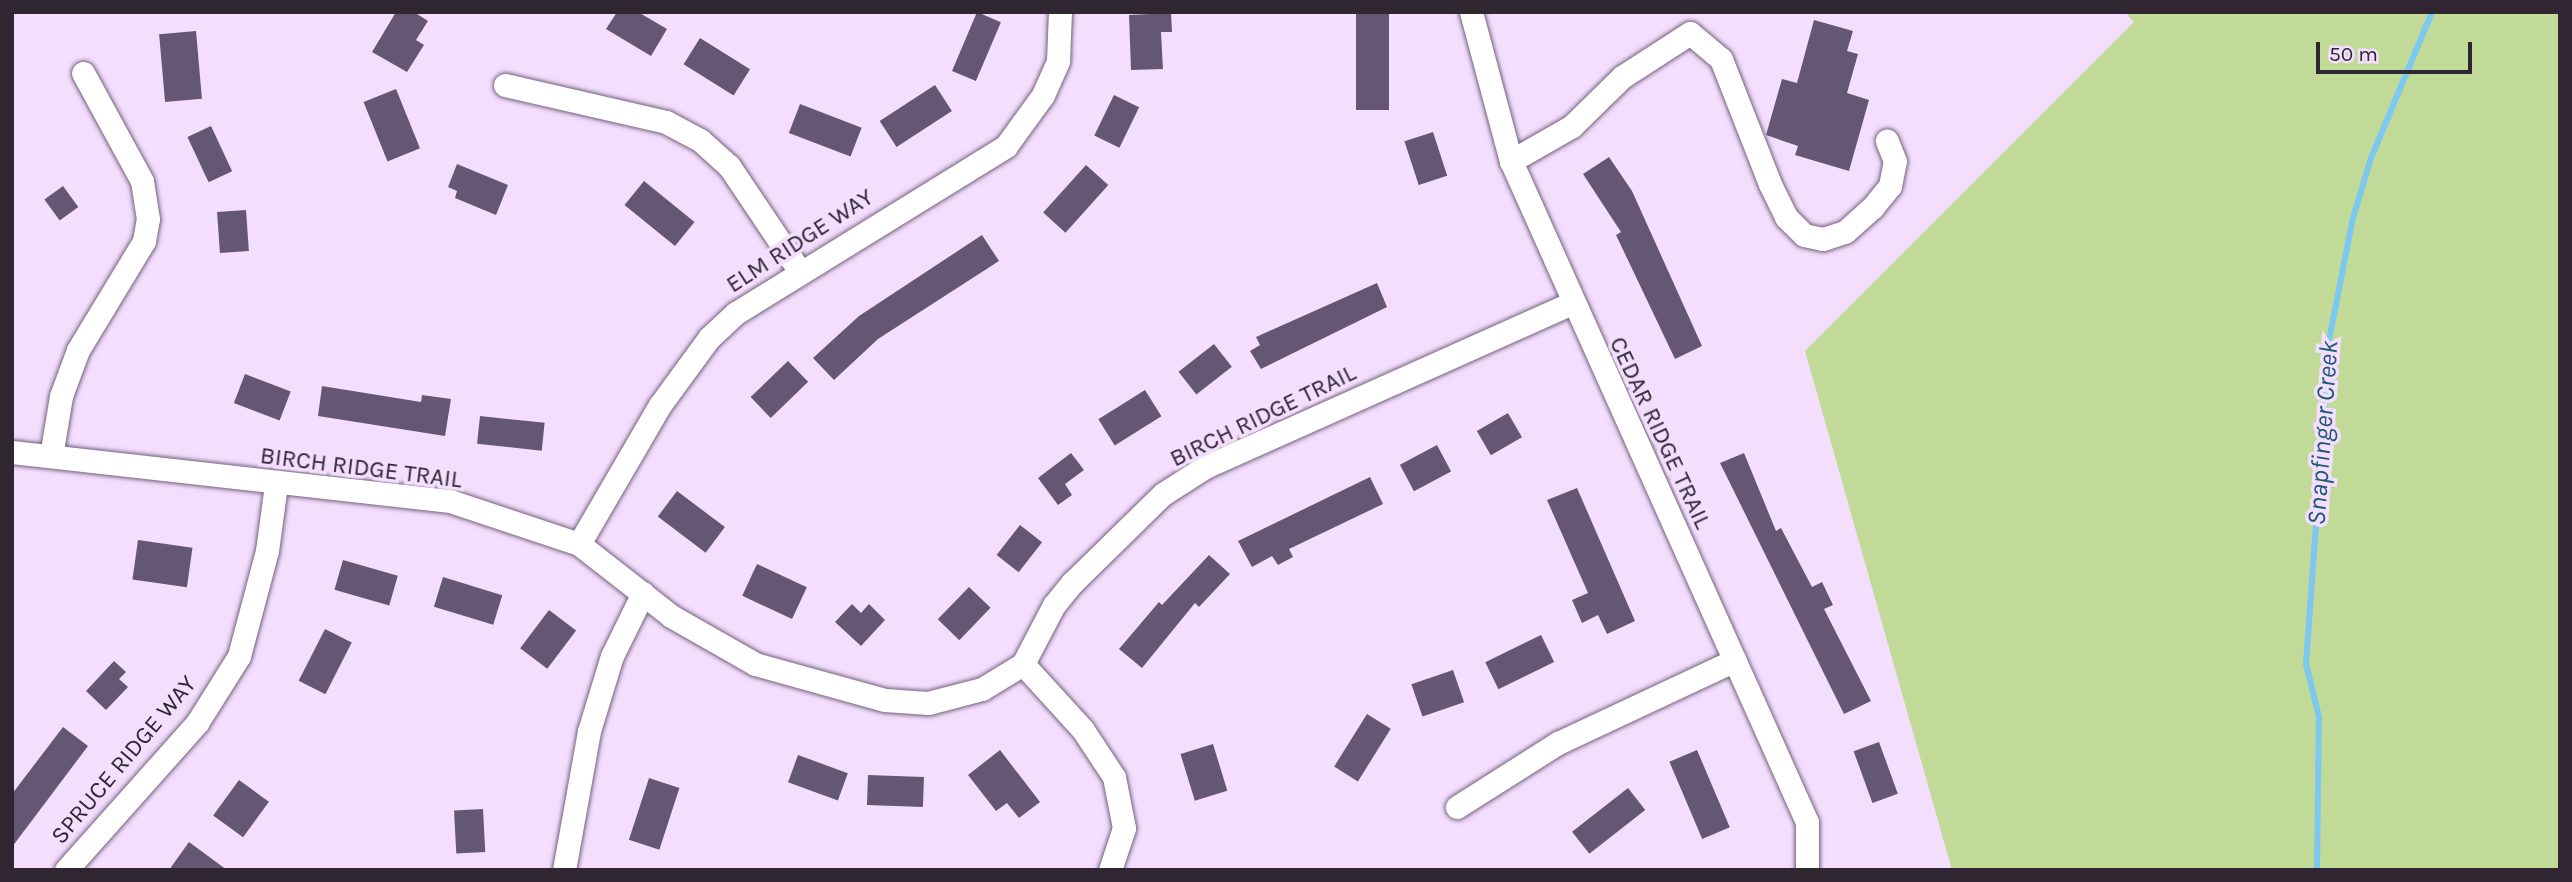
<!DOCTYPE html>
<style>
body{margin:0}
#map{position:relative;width:2572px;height:882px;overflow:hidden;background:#f4defe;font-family:Karla,sans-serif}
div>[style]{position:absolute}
.green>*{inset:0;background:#c1da97}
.stream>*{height:6px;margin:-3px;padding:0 3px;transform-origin:3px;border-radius:3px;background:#7cc8f0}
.building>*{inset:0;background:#655774;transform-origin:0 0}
.roads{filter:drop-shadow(0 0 2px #75617d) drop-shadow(0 0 2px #75617d)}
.street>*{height:23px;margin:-11.5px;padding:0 11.5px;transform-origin:11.5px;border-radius:11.5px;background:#fff}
span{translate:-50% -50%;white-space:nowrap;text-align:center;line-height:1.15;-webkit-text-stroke:7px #f4defe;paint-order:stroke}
.street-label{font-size:24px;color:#2f2632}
.water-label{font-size:26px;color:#1d5974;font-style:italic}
.frame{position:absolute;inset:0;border:14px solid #2f2632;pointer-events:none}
.scale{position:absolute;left:2316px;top:42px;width:156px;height:32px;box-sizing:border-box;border:4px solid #2f2632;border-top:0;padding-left:9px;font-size:21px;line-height:24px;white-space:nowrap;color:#2f2632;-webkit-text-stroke:5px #f4defe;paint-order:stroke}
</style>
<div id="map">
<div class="green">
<i style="clip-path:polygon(2125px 12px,2560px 12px,2560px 870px,1952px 870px,1805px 351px,2134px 22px)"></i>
</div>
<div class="stream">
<i style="left:2317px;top:870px;width:153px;rotate:-89.3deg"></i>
<i style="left:2319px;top:717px;width:55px;rotate:-103.8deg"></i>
<i style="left:2306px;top:664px;width:325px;rotate:-85.9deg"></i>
<i style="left:2329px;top:340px;width:124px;rotate:-78.9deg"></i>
<i style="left:2353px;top:218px;width:63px;rotate:-73.3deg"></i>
<i style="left:2371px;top:158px;width:158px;rotate:-67.3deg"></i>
</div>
<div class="building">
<i style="clip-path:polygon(396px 12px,414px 12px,428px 21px,416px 40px,424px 45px,407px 72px,372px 52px)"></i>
<i style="clip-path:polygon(617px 12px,638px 12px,667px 29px,651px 56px,606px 29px)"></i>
<i style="left:977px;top:12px;width:26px;height:64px;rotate:23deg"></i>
<i style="left:1356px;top:12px;width:33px;height:98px"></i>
<i style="clip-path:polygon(1171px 13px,1172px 32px,1161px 32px,1163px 69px,1131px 70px,1129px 15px)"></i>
<i style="clip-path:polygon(1814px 20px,1853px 31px,1847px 51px,1858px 54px,1847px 93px,1869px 100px,1849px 171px,1795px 155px,1798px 146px,1766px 135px,1782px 79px,1797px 83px)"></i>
<i style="left:196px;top:31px;width:68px;height:37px;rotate:85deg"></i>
<i style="left:700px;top:38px;width:59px;height:31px;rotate:32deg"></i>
<i style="left:935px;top:85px;width:31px;height:66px;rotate:57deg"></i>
<i style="left:396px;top:89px;width:64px;height:35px;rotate:68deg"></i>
<i style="left:1114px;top:95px;width:28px;height:45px;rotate:26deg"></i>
<i style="left:800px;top:104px;width:66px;height:31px;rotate:21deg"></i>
<i style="left:211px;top:126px;width:50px;height:26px;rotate:65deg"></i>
<i style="left:1433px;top:132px;width:46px;height:30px;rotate:72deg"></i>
<i style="clip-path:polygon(1609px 157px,1632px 191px,1702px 346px,1675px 359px,1616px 235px,1621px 232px,1583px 174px)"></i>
<i style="clip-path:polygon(457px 164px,508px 185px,496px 215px,455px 198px,457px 191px,448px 187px)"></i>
<i style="left:1086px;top:165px;width:30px;height:64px;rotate:42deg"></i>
<i style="left:644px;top:181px;width:65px;height:31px;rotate:39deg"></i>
<i style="left:63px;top:186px;width:26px;height:23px;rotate:54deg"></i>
<i style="left:246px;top:210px;width:41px;height:29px;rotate:86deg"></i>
<i style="clip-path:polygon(982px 235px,999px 261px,878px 339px,834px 380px,813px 358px,859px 316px)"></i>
<i style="clip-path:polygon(1377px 283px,1387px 307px,1261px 369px,1250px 351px,1260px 345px,1256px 337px)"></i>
<i style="left:1214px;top:344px;width:29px;height:45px;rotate:52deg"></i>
<i style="left:788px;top:361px;width:29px;height:52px;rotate:46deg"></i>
<i style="left:245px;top:374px;width:49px;height:31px;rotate:21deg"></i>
<i style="clip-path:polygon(322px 386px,421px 402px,422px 395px,451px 399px,445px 436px,318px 416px)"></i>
<i style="left:1145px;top:390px;width:31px;height:55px;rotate:58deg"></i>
<i style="left:1508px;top:413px;width:28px;height:36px;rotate:60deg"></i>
<i style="left:480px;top:416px;width:65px;height:28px;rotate:6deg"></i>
<i style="left:1437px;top:445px;width:30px;height:42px;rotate:62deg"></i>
<i style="clip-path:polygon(1071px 453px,1084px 470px,1065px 484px,1072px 495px,1058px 505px,1038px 478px)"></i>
<i style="clip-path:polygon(1744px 453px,1776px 531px,1781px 528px,1812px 587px,1822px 582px,1833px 605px,1824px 609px,1871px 701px,1844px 714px,1720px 463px)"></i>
<i style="clip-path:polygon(1370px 477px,1383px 504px,1289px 549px,1293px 557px,1278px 565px,1272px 556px,1252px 567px,1238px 541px)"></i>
<i style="clip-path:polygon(1577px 488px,1635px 621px,1607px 634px,1598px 615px,1582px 623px,1572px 600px,1588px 593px,1547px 500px)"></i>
<i style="left:677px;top:491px;width:60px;height:32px;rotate:37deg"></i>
<i style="left:1020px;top:525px;width:28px;height:38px;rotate:38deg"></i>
<i style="left:138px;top:540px;width:55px;height:40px;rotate:8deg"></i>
<i style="clip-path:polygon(1209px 555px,1230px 574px,1199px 607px,1195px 603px,1142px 668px,1119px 649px,1159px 602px,1162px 605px)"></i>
<i style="left:343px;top:560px;width:57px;height:31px;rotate:16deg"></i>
<i style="left:757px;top:564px;width:55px;height:35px;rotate:25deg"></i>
<i style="left:443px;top:577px;width:62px;height:31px;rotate:17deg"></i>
<i style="left:969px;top:587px;width:30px;height:45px;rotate:44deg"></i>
<i style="clip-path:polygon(852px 604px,861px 613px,869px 604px,885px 620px,861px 646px,835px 622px)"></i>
<i style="left:549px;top:610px;width:34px;height:48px;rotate:37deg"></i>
<i style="left:325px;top:629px;width:30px;height:58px;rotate:27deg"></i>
<i style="left:1541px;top:635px;width:30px;height:62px;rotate:64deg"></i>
<i style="clip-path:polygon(114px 661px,126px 672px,119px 679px,128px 687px,106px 710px,86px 691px)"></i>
<i style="left:1453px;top:670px;width:34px;height:44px;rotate:71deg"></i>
<i style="left:1367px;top:714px;width:28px;height:62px;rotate:32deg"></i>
<i style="clip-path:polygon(63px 727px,88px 746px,12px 847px,12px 794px)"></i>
<i style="left:1879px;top:742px;width:55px;height:27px;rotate:70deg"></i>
<i style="left:1213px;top:744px;width:49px;height:34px;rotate:73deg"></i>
<i style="clip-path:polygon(1000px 750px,1040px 802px,1019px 818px,1007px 803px,996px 811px,968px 775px)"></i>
<i style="left:1697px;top:750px;width:84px;height:30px;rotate:67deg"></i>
<i style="left:798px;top:755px;width:53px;height:29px;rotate:20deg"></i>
<i style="left:868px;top:775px;width:56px;height:30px;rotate:2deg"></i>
<i style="left:649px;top:778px;width:32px;height:65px;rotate:18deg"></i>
<i style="left:239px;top:780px;width:37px;height:44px;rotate:36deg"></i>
<i style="left:1628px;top:788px;width:28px;height:71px;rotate:52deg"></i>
<i style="left:483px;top:809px;width:43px;height:29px;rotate:87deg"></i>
<i style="clip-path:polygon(189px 842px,227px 870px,169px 870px)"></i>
</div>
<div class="roads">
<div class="street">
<i style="left:1471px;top:12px;width:154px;rotate:75deg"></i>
<i style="left:1511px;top:161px;width:724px;rotate:65.88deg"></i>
<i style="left:1807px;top:822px;width:48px;rotate:90deg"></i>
<i style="left:505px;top:85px;width:165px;rotate:12.9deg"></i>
<i style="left:666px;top:122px;width:38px;rotate:28deg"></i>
<i style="left:700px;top:140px;width:39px;rotate:42deg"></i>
<i style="left:729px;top:166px;width:125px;rotate:56.1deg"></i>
<i style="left:1511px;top:161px;width:70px;rotate:-29.8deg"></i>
<i style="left:1572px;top:126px;width:70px;rotate:-44.4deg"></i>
<i style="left:1622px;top:77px;width:81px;rotate:-32.9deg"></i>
<i style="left:1690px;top:33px;width:40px;rotate:40deg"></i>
<i style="left:1721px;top:59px;width:134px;rotate:68.6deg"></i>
<i style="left:1770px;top:184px;width:37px;rotate:64deg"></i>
<i style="left:1786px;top:217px;width:25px;rotate:45deg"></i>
<i style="left:1804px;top:235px;width:19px;rotate:12deg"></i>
<i style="left:1823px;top:239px;width:23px;rotate:-18deg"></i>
<i style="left:1845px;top:232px;width:36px;rotate:-42deg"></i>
<i style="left:1872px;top:208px;width:28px;rotate:-51deg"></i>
<i style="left:1890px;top:186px;width:25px;rotate:-79deg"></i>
<i style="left:1895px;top:161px;width:22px;rotate:-112deg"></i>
<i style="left:12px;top:452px;width:441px;rotate:6.4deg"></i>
<i style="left:450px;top:501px;width:136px;rotate:18.4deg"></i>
<i style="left:579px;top:544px;width:117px;rotate:38deg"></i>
<i style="left:671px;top:616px;width:97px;rotate:29.7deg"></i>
<i style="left:755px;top:664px;width:135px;rotate:15.5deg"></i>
<i style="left:885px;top:700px;width:43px;rotate:4deg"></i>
<i style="left:928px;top:703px;width:56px;rotate:-14.5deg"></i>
<i style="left:982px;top:689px;width:48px;rotate:-31.4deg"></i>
<i style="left:1023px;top:664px;width:67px;rotate:-62.3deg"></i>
<i style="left:1054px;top:605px;width:28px;rotate:-51deg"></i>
<i style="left:1072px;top:583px;width:127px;rotate:-44.4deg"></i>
<i style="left:1163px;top:494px;width:50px;rotate:-32.7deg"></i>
<i style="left:1205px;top:467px;width:402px;rotate:-24.1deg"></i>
<i style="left:51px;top:456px;width:61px;rotate:-80.5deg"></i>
<i style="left:61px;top:396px;width:49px;rotate:-69.7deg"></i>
<i style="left:78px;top:350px;width:127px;rotate:-58.8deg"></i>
<i style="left:144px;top:241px;width:22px;rotate:-80deg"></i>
<i style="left:148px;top:219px;width:38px;rotate:-99deg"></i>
<i style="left:142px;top:181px;width:123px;rotate:-118.6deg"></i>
<i style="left:579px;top:544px;width:161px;rotate:-59.8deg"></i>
<i style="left:660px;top:405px;width:83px;rotate:-53.8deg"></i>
<i style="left:709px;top:338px;width:37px;rotate:-43deg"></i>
<i style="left:736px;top:313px;width:317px;rotate:-31.7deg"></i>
<i style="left:1006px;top:146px;width:63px;rotate:-54deg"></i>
<i style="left:1043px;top:95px;width:37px;rotate:-66deg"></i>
<i style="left:1058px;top:61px;width:49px;rotate:-87.7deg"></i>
<i style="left:1023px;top:664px;width:89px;rotate:47.7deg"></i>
<i style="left:1083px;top:730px;width:56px;rotate:56.6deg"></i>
<i style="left:1114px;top:777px;width:52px;rotate:78.9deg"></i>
<i style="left:1124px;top:828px;width:44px;rotate:108.4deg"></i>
<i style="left:1457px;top:807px;width:120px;rotate:-32.4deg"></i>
<i style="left:1558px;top:743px;width:195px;rotate:-25.1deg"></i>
<i style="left:66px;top:870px;width:197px;rotate:-48.3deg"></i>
<i style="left:197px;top:723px;width:79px;rotate:-57.9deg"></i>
<i style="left:239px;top:656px;width:109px;rotate:-75.1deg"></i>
<i style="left:267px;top:551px;width:68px;rotate:-82.3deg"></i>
<i style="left:564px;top:870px;width:141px;rotate:-79.8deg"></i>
<i style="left:589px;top:731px;width:78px;rotate:-73deg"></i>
<i style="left:612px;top:656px;width:70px;rotate:-63.8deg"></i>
</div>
</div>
<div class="street-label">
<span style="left:800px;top:241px;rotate:-33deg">ELM RIDGE WAY</span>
<span style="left:1263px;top:416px;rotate:-26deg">BIRCH RIDGE TRAIL</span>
<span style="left:1660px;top:433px;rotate:65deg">CEDAR RIDGE TRAIL</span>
<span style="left:361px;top:468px;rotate:7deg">BIRCH RIDGE TRAIL</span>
<span style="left:124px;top:760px;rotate:-50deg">SPRUCE RIDGE WAY</span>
</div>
<div class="water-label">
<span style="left:2323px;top:433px;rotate:-86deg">Snapfinger Creek</span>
</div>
<div class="frame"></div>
<div class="scale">50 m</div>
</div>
